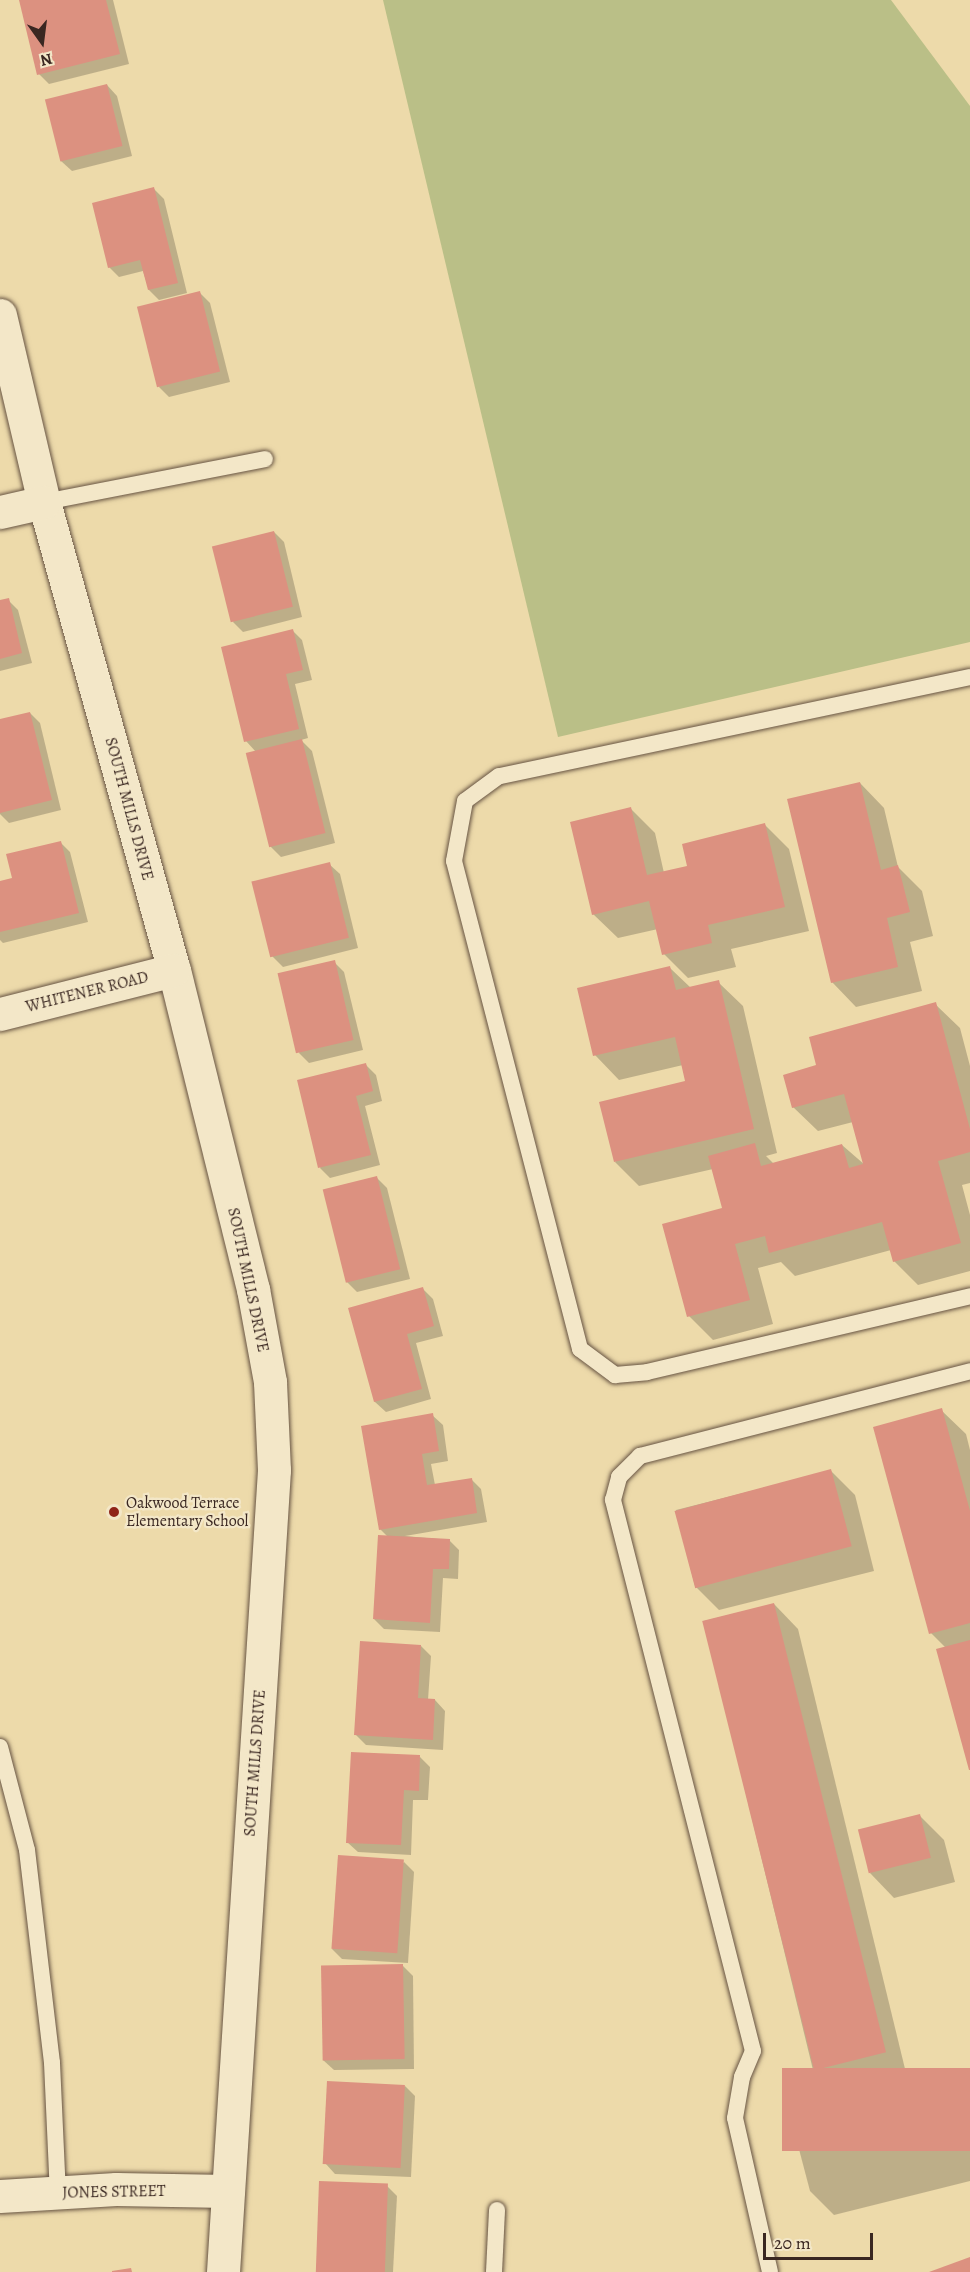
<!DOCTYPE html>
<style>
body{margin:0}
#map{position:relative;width:970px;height:2272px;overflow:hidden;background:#eddaaa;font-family:Alegreya,serif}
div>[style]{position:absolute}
.green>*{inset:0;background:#babf87}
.shadow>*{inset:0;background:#0003}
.building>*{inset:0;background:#dc9180;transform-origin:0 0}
.roads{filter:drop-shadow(0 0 2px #675443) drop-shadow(0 0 2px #675443)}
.service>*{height:16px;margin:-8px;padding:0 8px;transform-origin:8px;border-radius:8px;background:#f3e7c8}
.minor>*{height:33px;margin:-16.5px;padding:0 16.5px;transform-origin:16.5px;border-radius:16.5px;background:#f3e7c8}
.dots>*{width:16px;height:16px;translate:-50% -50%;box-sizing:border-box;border:3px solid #f3e7c8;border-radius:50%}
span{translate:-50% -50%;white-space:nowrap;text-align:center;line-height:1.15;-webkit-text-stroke:4.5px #f3e7c8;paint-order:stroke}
.street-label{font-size:16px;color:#3a2721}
.poi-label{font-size:16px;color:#3a2721}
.left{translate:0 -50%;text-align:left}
.north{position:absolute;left:12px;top:12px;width:60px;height:60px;-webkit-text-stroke:4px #f3e7c8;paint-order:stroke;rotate:166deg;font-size:16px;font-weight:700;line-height:24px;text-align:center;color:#3a2721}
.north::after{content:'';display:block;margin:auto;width:21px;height:27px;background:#3a2721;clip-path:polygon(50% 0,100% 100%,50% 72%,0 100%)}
.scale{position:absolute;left:763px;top:2233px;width:110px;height:27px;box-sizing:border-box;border:3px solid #3a2721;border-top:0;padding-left:8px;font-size:18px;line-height:21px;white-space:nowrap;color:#3a2721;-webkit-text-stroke:4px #f3e7c8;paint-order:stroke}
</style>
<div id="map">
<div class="green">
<i style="clip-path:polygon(383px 0,891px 0,970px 106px,970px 642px,558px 737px)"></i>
</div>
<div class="shadow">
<i style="clip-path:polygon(20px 0,113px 0,129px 64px,49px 84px,39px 74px)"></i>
<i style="clip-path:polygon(107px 85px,117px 96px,132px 156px,72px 171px,61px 161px)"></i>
<i style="clip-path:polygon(154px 189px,164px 199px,187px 293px,159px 300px,149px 290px,143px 271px,119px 277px,109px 267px)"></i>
<i style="clip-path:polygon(200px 293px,210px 303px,230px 382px,169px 397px,159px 387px)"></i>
<i style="clip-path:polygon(274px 532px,284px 542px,302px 617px,243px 632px,233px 622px)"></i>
<i style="clip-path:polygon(8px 600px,18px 610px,32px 663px,0 671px,0 602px)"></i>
<i style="clip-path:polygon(292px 630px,302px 640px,312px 680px,295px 684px,308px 738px,301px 740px,312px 751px,335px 843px,281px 857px,271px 847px,256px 752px,246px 741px)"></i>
<i style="clip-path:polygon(30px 713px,40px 723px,61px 810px,9px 823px,0 814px,0 721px)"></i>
<i style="clip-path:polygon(860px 783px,884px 808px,898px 867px,922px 891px,933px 936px,910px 942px,922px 991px,856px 1007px,832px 982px)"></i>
<i style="clip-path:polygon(631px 809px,655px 833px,664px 873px,688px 867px,765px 825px,789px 849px,809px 931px,731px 949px,736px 967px,688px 978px,664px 954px,658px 929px,618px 938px,593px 914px)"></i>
<i style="clip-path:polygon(60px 842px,70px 852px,88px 922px,3px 943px,0 940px,0 882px,14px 879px)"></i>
<i style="clip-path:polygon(329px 864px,340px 874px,358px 948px,283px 967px,272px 956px)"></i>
<i style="clip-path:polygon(334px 962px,344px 972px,363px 1050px,309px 1063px,299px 1053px)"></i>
<i style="clip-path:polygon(670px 968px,691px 988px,718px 982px,743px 1006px,777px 1153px,766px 1156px,774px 1164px,842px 1145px,865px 1165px,853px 1122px,818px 1131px,793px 1107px,818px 1067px,935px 1004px,960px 1028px,970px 1066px,970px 1183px,962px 1185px,970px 1215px,970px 1271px,918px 1285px,894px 1261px,891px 1250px,795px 1276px,781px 1262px,758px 1268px,773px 1324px,713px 1340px,689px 1316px,724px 1209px,713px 1169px,639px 1186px,615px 1162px,687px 1082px,683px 1065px,619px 1080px,595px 1055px)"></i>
<i style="clip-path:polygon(366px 1065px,376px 1075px,382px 1101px,365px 1106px,380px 1165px,330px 1178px,320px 1168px)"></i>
<i style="clip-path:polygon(377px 1178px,387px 1188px,410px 1279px,357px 1292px,347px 1282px)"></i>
<i style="clip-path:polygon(423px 1289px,433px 1299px,443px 1336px,416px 1343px,431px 1399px,386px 1412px,375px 1402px,350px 1309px)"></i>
<i style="clip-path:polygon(941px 1410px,966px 1434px,970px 1450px,970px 1767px,946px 1648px,931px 1633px)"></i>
<i style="clip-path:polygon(432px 1415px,443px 1425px,448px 1461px,431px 1464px,435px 1485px,471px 1479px,481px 1489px,487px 1522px,405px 1536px,449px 1540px,459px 1550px,458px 1579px,443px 1578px,440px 1632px,384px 1629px,374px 1619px,388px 1537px,380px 1529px)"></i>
<i style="clip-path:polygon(831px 1471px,855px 1495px,874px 1571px,719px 1610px,695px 1586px,676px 1510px)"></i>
<i style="clip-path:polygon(774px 1604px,798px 1629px,907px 2077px,837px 2094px,813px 2070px,704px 1621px)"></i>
<i style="clip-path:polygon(421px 1646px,431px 1656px,428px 1700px,435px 1700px,445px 1711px,443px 1750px,366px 1745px,356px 1735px)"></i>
<i style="clip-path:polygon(420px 1757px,430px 1767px,428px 1800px,413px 1800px,411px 1855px,358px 1852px,347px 1842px)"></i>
<i style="clip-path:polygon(920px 1816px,944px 1840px,955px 1882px,894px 1898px,870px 1873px)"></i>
<i style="clip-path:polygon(404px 1862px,414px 1872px,408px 1963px,342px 1959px,332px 1949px)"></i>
<i style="clip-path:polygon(403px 1966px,413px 1976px,414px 2069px,334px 2070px,323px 2060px)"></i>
<i style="clip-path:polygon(970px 2070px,970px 2181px,834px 2215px,810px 2191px,790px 2115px)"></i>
<i style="clip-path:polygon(405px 2086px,415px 2096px,411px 2177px,335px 2174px,325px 2163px)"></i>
<i style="clip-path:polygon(387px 2186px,397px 2196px,393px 2272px,316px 2272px)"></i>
</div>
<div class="building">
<i style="clip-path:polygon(19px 0,106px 0,120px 54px,37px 75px)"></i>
<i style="left:107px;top:84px;width:64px;height:64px;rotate:76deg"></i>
<i style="clip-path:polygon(154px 187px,178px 283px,148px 290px,140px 260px,108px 268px,92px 203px)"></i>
<i style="left:200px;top:291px;width:83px;height:65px;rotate:76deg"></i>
<i style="left:274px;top:531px;width:78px;height:64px;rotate:76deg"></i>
<i style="clip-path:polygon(9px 598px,22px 653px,0 659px,0 600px)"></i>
<i style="clip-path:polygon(293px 629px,303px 670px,286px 674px,299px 729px,244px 742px,221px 647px)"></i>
<i style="clip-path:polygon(30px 712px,52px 800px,0 813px,0 719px)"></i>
<i style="left:302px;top:739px;width:97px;height:58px;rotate:76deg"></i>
<i style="clip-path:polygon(860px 782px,881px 870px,898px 865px,910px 912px,887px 918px,898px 967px,831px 983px,787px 799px)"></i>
<i style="clip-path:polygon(631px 807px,647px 875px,687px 866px,682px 844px,765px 823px,785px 907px,708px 925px,712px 943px,662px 955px,649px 901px,592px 915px,570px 822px)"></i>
<i style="clip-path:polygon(61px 841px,79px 913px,0 932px,0 881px,12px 878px,6px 854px)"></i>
<i style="left:330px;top:862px;width:78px;height:81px;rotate:76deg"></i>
<i style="left:335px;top:960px;width:82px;height:59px;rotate:77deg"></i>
<i style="clip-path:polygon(670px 966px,676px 990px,719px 980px,754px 1129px,614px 1162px,599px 1102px,685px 1081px,675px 1037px,593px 1056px,577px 988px)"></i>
<i style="clip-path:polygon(936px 1002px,970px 1129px,970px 1152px,938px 1161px,961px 1243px,893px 1262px,882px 1222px,769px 1253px,765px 1236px,735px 1244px,750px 1300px,687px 1317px,662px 1224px,722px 1208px,708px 1156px,755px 1143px,761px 1166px,842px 1144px,849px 1168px,863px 1164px,844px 1094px,792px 1108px,783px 1075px,816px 1065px,809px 1037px)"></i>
<i style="clip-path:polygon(366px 1063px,373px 1091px,356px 1096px,371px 1155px,318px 1168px,297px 1080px)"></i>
<i style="left:377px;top:1176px;width:96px;height:56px;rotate:76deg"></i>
<i style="clip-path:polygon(423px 1287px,434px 1326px,407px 1334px,422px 1389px,374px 1402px,348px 1308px)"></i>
<i style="clip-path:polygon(942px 1408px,970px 1511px,970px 1623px,929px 1634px,873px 1427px)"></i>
<i style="clip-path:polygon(433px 1413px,439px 1451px,422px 1454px,427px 1485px,472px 1478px,477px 1513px,379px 1530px,361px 1426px)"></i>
<i style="left:831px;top:1469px;width:80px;height:162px;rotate:75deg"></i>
<i style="clip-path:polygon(378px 1535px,450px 1539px,449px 1569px,433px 1569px,430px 1623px,373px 1619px)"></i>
<i style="left:774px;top:1603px;width:463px;height:74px;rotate:76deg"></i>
<i style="clip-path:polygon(970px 1640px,970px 1770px,969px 1770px,936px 1649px)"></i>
<i style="clip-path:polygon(360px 1641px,421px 1645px,418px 1698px,435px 1699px,433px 1740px,354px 1735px)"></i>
<i style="clip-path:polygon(351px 1752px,420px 1755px,419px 1791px,404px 1790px,401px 1845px,346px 1843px)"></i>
<i style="left:920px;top:1814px;width:45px;height:64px;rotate:76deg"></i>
<i style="left:338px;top:1855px;width:66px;height:94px;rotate:4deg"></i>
<i style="left:403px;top:1964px;width:95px;height:82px;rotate:89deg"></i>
<i style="left:970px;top:2068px;width:83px;height:188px;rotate:90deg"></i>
<i style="left:327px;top:2081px;width:78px;height:83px;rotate:3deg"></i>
<i style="left:319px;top:2181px;width:69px;height:91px;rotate:2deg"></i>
<i style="clip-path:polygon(970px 2257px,970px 2272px,929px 2272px)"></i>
<i style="clip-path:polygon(131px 2268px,132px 2272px,112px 2272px,112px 2271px)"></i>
</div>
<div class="roads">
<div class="service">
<i style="left:44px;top:502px;width:225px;rotate:-11deg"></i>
<i style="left:970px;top:677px;width:481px;rotate:168.1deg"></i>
<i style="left:499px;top:776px;width:42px;rotate:143.7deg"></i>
<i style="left:465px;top:801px;width:61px;rotate:100.4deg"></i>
<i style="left:454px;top:861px;width:504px;rotate:75.52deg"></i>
<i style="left:580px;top:1349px;width:44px;rotate:36.6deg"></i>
<i style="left:615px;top:1375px;width:32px;rotate:-5deg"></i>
<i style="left:647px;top:1372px;width:332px;rotate:-13.2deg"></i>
<i style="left:0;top:1747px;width:106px;rotate:75.3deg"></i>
<i style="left:27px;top:1850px;width:214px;rotate:83.3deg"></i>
<i style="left:52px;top:2063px;width:130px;rotate:87.4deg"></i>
<i style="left:494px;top:2272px;width:62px;rotate:-87.2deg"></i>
<i style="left:770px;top:2272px;width:158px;rotate:-102.8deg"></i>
<i style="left:735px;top:2118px;width:42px;rotate:-80.3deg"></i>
<i style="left:742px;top:2077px;width:28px;rotate:-67deg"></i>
<i style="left:753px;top:2051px;width:569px;rotate:-104.26deg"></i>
<i style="left:613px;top:1500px;width:24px;rotate:-75deg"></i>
<i style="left:619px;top:1477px;width:30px;rotate:-45deg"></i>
<i style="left:640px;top:1456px;width:341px;rotate:-14.4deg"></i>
</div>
<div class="minor">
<i style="left:0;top:315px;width:192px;rotate:76.8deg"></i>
<i style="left:44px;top:502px;width:486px;rotate:74.5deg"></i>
<i style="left:174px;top:970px;width:329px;rotate:76.1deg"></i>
<i style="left:253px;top:1289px;width:95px;rotate:79.6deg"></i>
<i style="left:270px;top:1382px;width:88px;rotate:87.4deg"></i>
<i style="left:274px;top:1470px;width:804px;rotate:93.64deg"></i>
<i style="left:0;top:512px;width:45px;rotate:-12.8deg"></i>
<i style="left:0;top:1014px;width:179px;rotate:-14.2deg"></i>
<i style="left:0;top:2196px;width:116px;rotate:-3.5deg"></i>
<i style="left:116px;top:2189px;width:112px;rotate:1deg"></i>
</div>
</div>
<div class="dots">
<i style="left:114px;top:1512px;background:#8f2418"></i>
</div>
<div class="street-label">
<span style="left:129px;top:809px;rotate:75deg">SOUTH MILLS DRIVE</span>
<span style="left:87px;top:992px;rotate:-14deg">WHITENER ROAD</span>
<span style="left:248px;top:1280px;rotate:78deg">SOUTH MILLS DRIVE</span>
<span style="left:255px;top:1763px;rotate:-86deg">SOUTH MILLS DRIVE</span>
<span style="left:114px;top:2192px;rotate:-1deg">JONES STREET</span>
</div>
<div class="poi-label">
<span class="left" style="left:126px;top:1512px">Oakwood Terrace<br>Elementary School</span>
</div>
<div class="north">N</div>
<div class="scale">20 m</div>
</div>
